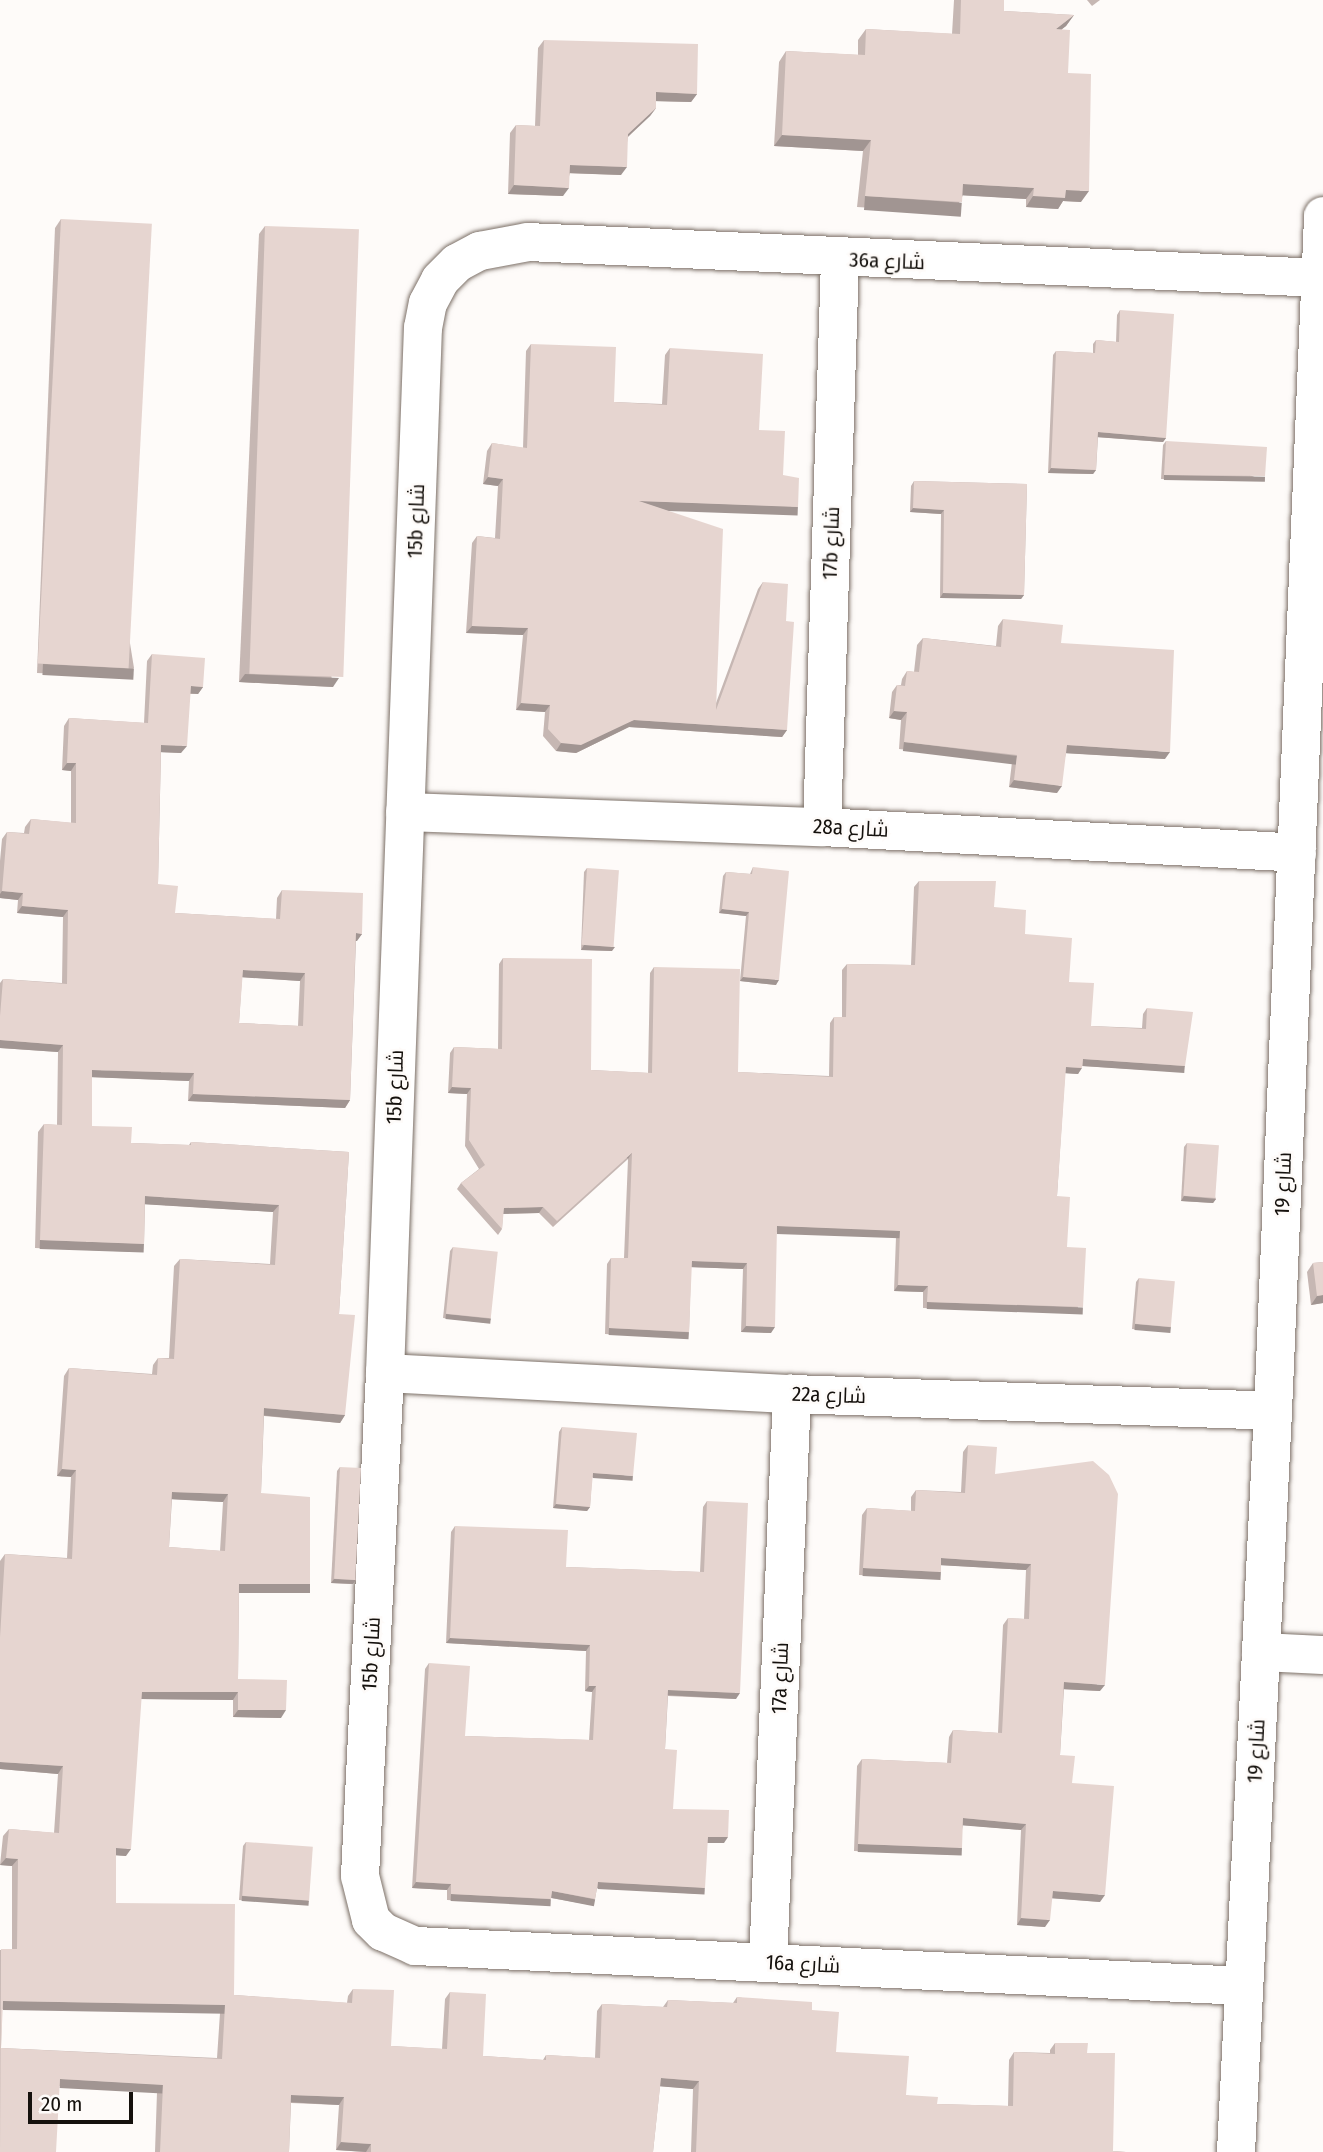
<!DOCTYPE html>
<meta charset="utf-8">
<style>
body{margin:0}
#map{position:relative;width:1323px;height:2152px;overflow:hidden;background:#fefbf9;font-family:"Fira Sans Condensed",Cairo,sans-serif}
div>[style]{position:absolute}
.roads{filter:drop-shadow(0 0 2px #7c7067) drop-shadow(0 0 2px #7c7067)}
.street>*{height:38px;margin:-19px;padding:0 19px;transform-origin:19px;border-radius:19px;background:#fff}
.wall>*{inset:0;background:#c6b7b3}
.shaded-wall>*{inset:0;background:#a19592;transform-origin:0 0}
.building>*{inset:0;background:#e6d5d0;transform-origin:0 0}
span{translate:-50% -50%;white-space:nowrap;text-align:center;line-height:1.15;-webkit-text-stroke:5px #fefbf9;paint-order:stroke}
.street-label{font-size:21px;color:#15110d}
.scale{position:absolute;left:28px;top:2092px;width:105px;height:32px;box-sizing:border-box;border:4px solid #15110d;border-top:0;padding-left:9px;font-size:21px;line-height:24px;white-space:nowrap;color:#15110d;-webkit-text-stroke:5px #fefbf9;paint-order:stroke}
</style>
<div id="map">
<div class="roads">
<div class="street">
<i style="left:405px;top:812px;width:417px;rotate:2.1deg"></i>
<i style="left:822px;top:827px;width:476px;rotate:3.1deg"></i>
<i style="left:822px;top:827px;width:568px;rotate:-88.18deg"></i>
<i style="left:385px;top:1373px;width:408px;rotate:3deg"></i>
<i style="left:792px;top:1394px;width:481px;rotate:2deg"></i>
<i style="left:1261px;top:1652px;width:62px;rotate:2.8deg"></i>
<i style="left:768px;top:1962px;width:569px;rotate:-87.58deg"></i>
<i style="left:1243px;top:1986px;width:829px;rotate:-177.23deg"></i>
<i style="left:415px;top:1946px;width:35px;rotate:-156deg"></i>
<i style="left:383px;top:1932px;width:17px;rotate:-135deg"></i>
<i style="left:371px;top:1920px;width:45px;rotate:-104deg"></i>
<i style="left:360px;top:1876px;width:504px;rotate:-87.15deg"></i>
<i style="left:385px;top:1373px;width:1046px;rotate:-87.92deg"></i>
<i style="left:423px;top:328px;width:25px;rotate:-79deg"></i>
<i style="left:428px;top:303px;width:26px;rotate:-62deg"></i>
<i style="left:440px;top:280px;width:24px;rotate:-45deg"></i>
<i style="left:457px;top:263px;width:26px;rotate:-28deg"></i>
<i style="left:480px;top:251px;width:49px;rotate:-10.6deg"></i>
<i style="left:528px;top:242px;width:793px;rotate:2.6deg"></i>
<i style="left:1236px;top:2152px;width:742px;rotate:-87.14deg"></i>
<i style="left:1273px;top:1411px;width:1196px;rotate:-87.6deg"></i>
</div>
</div>
<div class="wall">
<i style="clip-path:polygon(954px 0,1004px 0,1004px 11px,1074px 15px,1066px 26px,1062px 29px,1068px 73px,1081px 202px,1063px 201px,1058px 209px,1026px 207px,1026px 199px,963px 195px,954px 213px,857px 207px,863px 151px,774px 146px,779px 62px,786px 51px,858px 55px,858px 40px,866px 29px,952px 34px)"></i>
<i style="clip-path:polygon(1087px 0,1100px 0,1092px 6px)"></i>
<i style="clip-path:polygon(544px 40px,697px 94px,691px 102px,656px 101px,656px 108px,650px 116px,628px 137px,621px 175px,570px 173px,563px 196px,508px 194px,510px 133px,516px 125px,535px 126px,538px 48px)"></i>
<i style="clip-path:polygon(61px 219px,134px 668px,128px 677px,37px 673px,55px 228px)"></i>
<i style="clip-path:polygon(265px 226px,333px 687px,239px 682px,259px 234px)"></i>
<i style="clip-path:polygon(1120px 310px,1166px 438px,1163px 442px,1098px 437px,1096px 470px,1093px 474px,1048px 473px,1053px 355px,1056px 351px,1093px 353px,1093px 344px,1096px 340px,1116px 342px,1117px 315px)"></i>
<i style="clip-path:polygon(531px 344px,614px 402px,662px 404px,665px 355px,670px 348px,759px 430px,783px 475px,793px 514px,664px 509px,716px 703px,758px 589px,763px 582px,786px 621px,787px 730px,782px 737px,629px 727px,576px 753px,556px 751px,543px 736px,545px 712px,516px 710px,523px 635px,466px 633px,472px 543px,477px 536px,495px 538px,498px 486px,483px 484px,487px 451px,492px 443px,523px 448px,526px 351px)"></i>
<i style="clip-path:polygon(1166px 441px,1262px 480px,1161px 479px,1163px 445px)"></i>
<i style="clip-path:polygon(914px 481px,1027px 484px,1024px 595px,1021px 599px,940px 598px,941px 514px,910px 512px,911px 486px)"></i>
<i style="clip-path:polygon(1003px 619px,1061px 643px,1165px 759px,1066px 753px,1057px 793px,1009px 787px,1012px 762px,899px 749px,901px 720px,889px 718px,892px 692px,897px 685px,901px 685px,902px 679px,907px 671px,914px 672px,917px 645px,923px 638px,996px 646px,998px 626px)"></i>
<i style="clip-path:polygon(evenodd,152px 654px,203px 687px,198px 694px,190px 694px,181px 753px,161px 752px,158px 884px,175px 913px,276px 919px,277px 898px,282px 890px,362px 934px,356px 941px,350px 1100px,345px 1108px,188px 1101px,189px 1081px,92px 1077px,92px 1126px,131px 1143px,189px 1145px,191px 1142px,349px 1152px,339px 1314px,345px 1415px,340px 1423px,264px 1416px,261px 1493px,310px 1584px,305px 1591px,239px 1591px,238px 1679px,281px 1718px,233px 1717px,233px 1700px,141px 1699px,126px 1856px,116px 1855px,116px 1903px,234px 1995px,347px 2003px,348px 1996px,353px 1989px,391px 2046px,442px 2049px,445px 1999px,450px 1992px,483px 2056px,543px 2060px,546px 2055px,595px 2058px,597px 2011px,602px 2004px,663px 2007px,668px 2000px,733px 2003px,737px 1997px,812px 2010px,836px 2052px,906px 2095px,937px 2104px,1008px 2106px,1009px 2060px,1014px 2052px,1050px 2053px,1050px 2050px,1055px 2043px,1087px 2053px,1113px 2151px,1126px 2152px,691px 2152px,693px 2089px,660px 2086px,653px 2152px,366px 2152px,336px 2150px,339px 2105px,291px 2103px,289px 2152px,155px 2152px,157px 2092px,59px 2086px,0 2152px,0 1950px,12px 1949px,12px 1866px,0 1865px,3px 1836px,9px 1829px,54px 1833px,58px 1774px,0 1769px,0 1561px,5px 1554px,67px 1558px,71px 1477px,57px 1476px,64px 1376px,69px 1368px,152px 1374px,153px 1365px,158px 1358px,169px 1358px,174px 1266px,180px 1259px,270px 1264px,273px 1212px,145px 1204px,144px 1244px,139px 1252px,35px 1248px,38px 1132px,44px 1124px,57px 1125px,58px 1052px,0 1048px,0 983px,3px 979px,62px 983px,63px 917px,17px 913px,18px 900px,0 898px,0 861px,2px 839px,7px 832px,24px 833px,25px 827px,31px 819px,71px 823px,71px 771px,62px 770px,64px 726px,69px 718px,144px 723px,147px 661px,152px 654px,242px 977px,300px 981px,298px 1026px,239px 1023px,242px 977px,152px 654px,172px 1499px,223px 1502px,220px 1551px,169px 1547px,172px 1499px,152px 654px,2px 2009px,220px 2013px,217px 2058px,1px 2048px,2px 2009px)"></i>
<i style="clip-path:polygon(753px 867px,776px 985px,740px 981px,746px 916px,719px 913px,723px 876px,726px 872px,750px 874px)"></i>
<i style="clip-path:polygon(587px 868px,612px 951px,581px 950px,584px 872px)"></i>
<i style="clip-path:polygon(919px 881px,994px 907px,1025px 934px,1069px 982px,1091px 1026px,1142px 1028px,1143px 1014px,1147px 1008px,1185px 1066px,1181px 1072px,1082px 1066px,1078px 1074px,1065px 1073px,1057px 1196px,1079px 1313px,923px 1308px,923px 1292px,894px 1291px,896px 1237px,776px 1232px,771px 1333px,741px 1332px,743px 1269px,691px 1267px,689px 1332px,685px 1338px,605px 1334px,607px 1264px,611px 1258px,624px 1258px,628px 1159px,553px 1227px,539px 1213px,503px 1214px,502px 1229px,498px 1235px,457px 1189px,461px 1183px,479px 1169px,465px 1146px,467px 1094px,448px 1093px,450px 1053px,454px 1047px,498px 1049px,499px 964px,503px 958px,591px 1070px,648px 1073px,650px 973px,654px 967px,738px 1072px,829px 1076px,830px 1023px,834px 1017px,842px 1017px,842px 970px,847px 964px,911px 965px,914px 887px)"></i>
<i style="clip-path:polygon(1187px 1143px,1216px 1199px,1213px 1203px,1181px 1201px,1184px 1147px)"></i>
<i style="clip-path:polygon(453px 1247px,491px 1319px,488px 1323px,443px 1318px,450px 1251px)"></i>
<i style="clip-path:polygon(1323px 1262px,1323px 1303px,1311px 1305px,1307px 1272px,1313px 1263px)"></i>
<i style="clip-path:polygon(1139px 1278px,1171px 1327px,1168px 1332px,1132px 1329px,1136px 1282px)"></i>
<i style="clip-path:polygon(562px 1427px,630px 1480px,592px 1477px,590px 1507px,587px 1511px,553px 1508px,559px 1432px)"></i>
<i style="clip-path:polygon(968px 1445px,995px 1474px,1100px 1691px,1064px 1689px,1060px 1755px,1072px 1783px,1100px 1902px,1052px 1898px,1045px 1927px,1017px 1925px,1021px 1830px,963px 1825px,957px 1855px,854px 1851px,857px 1766px,862px 1759px,947px 1763px,949px 1737px,953px 1730px,998px 1733px,1003px 1625px,1008px 1618px,1024px 1619px,1026px 1570px,941px 1565px,936px 1579px,859px 1575px,862px 1515px,867px 1508px,911px 1511px,911px 1497px,916px 1490px,961px 1492px,963px 1452px)"></i>
<i style="clip-path:polygon(340px 1467px,356px 1580px,353px 1584px,331px 1583px,337px 1471px)"></i>
<i style="clip-path:polygon(707px 1501px,736px 1699px,668px 1696px,665px 1749px,673px 1809px,724px 1843px,707px 1843px,701px 1894px,597px 1888px,595px 1899px,591px 1905px,551px 1898px,547px 1905px,447px 1900px,447px 1890px,412px 1888px,425px 1669px,429px 1663px,465px 1736px,589px 1740px,592px 1692px,585px 1691px,586px 1651px,446px 1643px,451px 1532px,455px 1526px,566px 1567px,700px 1572px,703px 1507px)"></i>
<i style="clip-path:polygon(246px 1842px,309px 1901px,306px 1905px,239px 1900px,243px 1846px)"></i>
</div>
<div class="shaded-wall">
<i style="clip-path:polygon(1074px 15px,1066px 26px,1048px 40px,1056px 29px)"></i>
<i style="clip-path:polygon(656px 92px,697px 94px,691px 102px,651px 101px)"></i>
<i style="clip-path:polygon(656px 108px,650px 116px,622px 142px,628px 134px)"></i>
<i style="clip-path:polygon(782px 135px,871px 140px,863px 151px,774px 146px)"></i>
<i style="clip-path:polygon(570px 165px,627px 167px,621px 175px,564px 173px)"></i>
<i style="clip-path:polygon(963px 184px,1034px 188px,1026px 199px,956px 195px)"></i>
<i style="clip-path:polygon(514px 185px,569px 188px,563px 196px,508px 194px)"></i>
<i style="clip-path:polygon(1066px 190px,1089px 191px,1081px 202px,1063px 201px,1058px 209px,1026px 207px,1033px 196px)"></i>
<i style="left:865px;top:196px;width:97px;height:14px;rotate:4deg"></i>
<i style="clip-path:polygon(1098px 432px,1166px 438px,1163px 442px,1095px 437px)"></i>
<i style="clip-path:polygon(1051px 468px,1096px 470px,1093px 474px,1048px 473px)"></i>
<i style="left:1164px;top:475px;width:101px;height:5px;rotate:1deg"></i>
<i style="clip-path:polygon(488px 477px,503px 479px,498px 486px,483px 484px)"></i>
<i style="left:639px;top:501px;width:159px;height:9px;rotate:2deg"></i>
<i style="clip-path:polygon(913px 508px,944px 510px,941px 514px,910px 512px)"></i>
<i style="clip-path:polygon(943px 593px,1024px 595px,1021px 599px,940px 598px)"></i>
<i style="clip-path:polygon(472px 626px,528px 628px,523px 635px,466px 633px)"></i>
<i style="left:43px;top:664px;width:91px;height:11px;rotate:3deg"></i>
<i style="clip-path:polygon(245px 674px,339px 678px,333px 687px,239px 682px)"></i>
<i style="clip-path:polygon(191px 686px,203px 687px,198px 694px,185px 693px)"></i>
<i style="clip-path:polygon(521px 703px,550px 705px,545px 712px,516px 710px)"></i>
<i style="clip-path:polygon(894px 711px,907px 712px,901px 720px,889px 718px)"></i>
<i style="clip-path:polygon(634px 720px,787px 730px,782px 737px,629px 727px,576px 753px,556px 751px,561px 743px)"></i>
<i style="left:904px;top:742px;width:114px;height:9px;rotate:7deg"></i>
<i style="clip-path:polygon(161px 745px,187px 746px,181px 753px,156px 752px)"></i>
<i style="clip-path:polygon(1067px 745px,1170px 752px,1165px 759px,1062px 753px)"></i>
<i style="clip-path:polygon(67px 763px,76px 763px,71px 771px,62px 770px)"></i>
<i style="clip-path:polygon(1014px 780px,1062px 786px,1057px 793px,1009px 787px)"></i>
<i style="clip-path:polygon(2px 891px,23px 893px,18px 900px,0 898px,0 894px)"></i>
<i style="clip-path:polygon(22px 906px,68px 910px,63px 917px,17px 913px)"></i>
<i style="clip-path:polygon(722px 909px,749px 912px,746px 916px,719px 913px)"></i>
<i style="clip-path:polygon(356px 933px,362px 934px,357px 941px,351px 941px)"></i>
<i style="clip-path:polygon(584px 945px,615px 947px,612px 951px,581px 950px)"></i>
<i style="clip-path:polygon(243px 970px,305px 973px,300px 981px,238px 977px)"></i>
<i style="clip-path:polygon(743px 977px,779px 980px,776px 985px,740px 981px)"></i>
<i style="clip-path:polygon(0 1040px,63px 1045px,58px 1052px,0 1048px)"></i>
<i style="left:1083px;top:1059px;width:102px;height:7px;rotate:4deg"></i>
<i style="clip-path:polygon(1066px 1067px,1082px 1068px,1078px 1074px,1062px 1073px)"></i>
<i style="clip-path:polygon(92px 1070px,194px 1073px,189px 1081px,87px 1077px)"></i>
<i style="clip-path:polygon(452px 1087px,471px 1088px,467px 1094px,448px 1093px)"></i>
<i style="clip-path:polygon(193px 1094px,350px 1100px,345px 1108px,188px 1101px)"></i>
<i style="left:632px;top:1153px;width:7px;height:101px;rotate:124deg"></i>
<i style="clip-path:polygon(145px 1196px,279px 1205px,273px 1212px,140px 1204px)"></i>
<i style="clip-path:polygon(1184px 1196px,1216px 1199px,1213px 1203px,1181px 1201px)"></i>
<i style="clip-path:polygon(543px 1207px,539px 1213px,500px 1214px,504px 1208px)"></i>
<i style="left:777px;top:1226px;width:123px;height:8px;rotate:2deg"></i>
<i style="left:40px;top:1240px;width:104px;height:9px;rotate:2deg"></i>
<i style="clip-path:polygon(692px 1261px,747px 1263px,743px 1269px,687px 1267px)"></i>
<i style="clip-path:polygon(898px 1285px,928px 1286px,923px 1292px,894px 1291px)"></i>
<i style="clip-path:polygon(1323px 1295px,1323px 1303px,1311px 1305px,1317px 1296px)"></i>
<i style="left:927px;top:1302px;width:156px;height:7px;rotate:2deg"></i>
<i style="left:446px;top:1314px;width:45px;height:5px;rotate:6deg"></i>
<i style="left:1135px;top:1324px;width:36px;height:6px;rotate:5deg"></i>
<i style="clip-path:polygon(746px 1326px,775px 1327px,771px 1333px,741px 1332px)"></i>
<i style="left:609px;top:1328px;width:80px;height:7px;rotate:3deg"></i>
<i style="clip-path:polygon(264px 1408px,345px 1415px,340px 1423px,259px 1415px)"></i>
<i style="clip-path:polygon(62px 1469px,76px 1470px,71px 1477px,57px 1476px)"></i>
<i style="left:593px;top:1473px;width:40px;height:5px;rotate:4deg"></i>
<i style="clip-path:polygon(172px 1492px,228px 1494px,223px 1502px,167px 1499px)"></i>
<i style="clip-path:polygon(556px 1504px,590px 1507px,587px 1511px,553px 1508px)"></i>
<i style="clip-path:polygon(941px 1558px,1031px 1564px,1026px 1570px,937px 1565px)"></i>
<i style="left:863px;top:1568px;width:78px;height:8px;rotate:3deg"></i>
<i style="clip-path:polygon(334px 1579px,356px 1580px,353px 1584px,331px 1583px)"></i>
<i style="left:239px;top:1584px;width:71px;height:9px"></i>
<i style="clip-path:polygon(450px 1638px,590px 1645px,586px 1651px,446px 1643px)"></i>
<i style="clip-path:polygon(1064px 1682px,1105px 1685px,1100px 1691px,1059px 1689px)"></i>
<i style="clip-path:polygon(589px 1686px,596px 1686px,592px 1692px,585px 1691px)"></i>
<i style="clip-path:polygon(668px 1690px,740px 1693px,736px 1699px,664px 1695px)"></i>
<i style="clip-path:polygon(142px 1692px,238px 1692px,233px 1700px,137px 1699px)"></i>
<i style="clip-path:polygon(238px 1710px,286px 1710px,281px 1718px,233px 1717px)"></i>
<i style="clip-path:polygon(0 1762px,63px 1766px,58px 1774px,0 1769px)"></i>
<i style="clip-path:polygon(963px 1818px,1026px 1824px,1021px 1830px,958px 1825px)"></i>
<i style="clip-path:polygon(708px 1837px,728px 1837px,724px 1843px,704px 1843px)"></i>
<i style="left:858px;top:1844px;width:104px;height:8px;rotate:2deg"></i>
<i style="clip-path:polygon(116px 1848px,131px 1849px,126px 1856px,111px 1855px)"></i>
<i style="clip-path:polygon(6px 1858px,18px 1859px,12px 1866px,0 1865px)"></i>
<i style="clip-path:polygon(416px 1882px,451px 1884px,447px 1890px,412px 1888px)"></i>
<i style="left:598px;top:1882px;width:107px;height:7px;rotate:3deg"></i>
<i style="left:552px;top:1891px;width:44px;height:7px;rotate:11deg"></i>
<i style="clip-path:polygon(1053px 1891px,1105px 1895px,1100px 1902px,1048px 1898px)"></i>
<i style="left:451px;top:1894px;width:100px;height:7px;rotate:3deg"></i>
<i style="left:242px;top:1896px;width:67px;height:5px;rotate:4deg"></i>
<i style="clip-path:polygon(1021px 1918px,1050px 1920px,1045px 1927px,1017px 1925px)"></i>
<i style="left:3px;top:2001px;width:222px;height:9px;rotate:1deg"></i>
<i style="clip-path:polygon(661px 2078px,699px 2081px,693px 2089px,656px 2086px)"></i>
<i style="left:60px;top:2079px;width:103px;height:9px;rotate:3deg"></i>
<i style="clip-path:polygon(291px 2095px,344px 2097px,339px 2105px,286px 2102px)"></i>
<i style="clip-path:polygon(341px 2142px,371px 2144px,366px 2152px,336px 2150px)"></i>
</div>
<div class="building">
<i style="clip-path:polygon(961px 0,1004px 0,1004px 11px,1074px 15px,1056px 29px,1070px 30px,1068px 73px,1091px 74px,1089px 191px,1066px 190px,1065px 198px,1033px 196px,1034px 188px,963px 184px,962px 202px,865px 196px,871px 140px,782px 135px,786px 51px,865px 55px,866px 29px,960px 34px)"></i>
<i style="clip-path:polygon(544px 40px,698px 44px,697px 94px,656px 92px,656px 108px,628px 134px,627px 167px,570px 165px,569px 188px,514px 185px,516px 125px,540px 126px)"></i>
<i style="left:61px;top:219px;width:91px;height:445px;rotate:3deg"></i>
<i style="left:265px;top:226px;width:94px;height:448px;rotate:2deg"></i>
<i style="clip-path:polygon(1120px 310px,1174px 314px,1166px 438px,1098px 432px,1096px 470px,1051px 468px,1056px 351px,1095px 353px,1096px 340px,1119px 342px)"></i>
<i style="clip-path:polygon(531px 344px,616px 347px,614px 402px,667px 405px,670px 348px,763px 354px,759px 430px,785px 431px,783px 475px,799px 478px,798px 507px,639px 501px,723px 529px,716px 710px,763px 582px,788px 584px,786px 621px,794px 622px,787px 730px,634px 720px,581px 745px,561px 743px,548px 729px,550px 705px,521px 703px,528px 628px,472px 626px,477px 536px,500px 539px,503px 479px,488px 477px,492px 443px,527px 448px)"></i>
<i style="clip-path:polygon(1166px 441px,1267px 447px,1265px 476px,1164px 475px)"></i>
<i style="clip-path:polygon(914px 481px,1027px 484px,1024px 595px,943px 593px,944px 510px,913px 508px)"></i>
<i style="clip-path:polygon(1003px 619px,1063px 625px,1061px 643px,1174px 650px,1170px 752px,1067px 745px,1062px 786px,1014px 780px,1017px 755px,904px 742px,907px 712px,894px 711px,897px 685px,905px 686px,907px 671px,919px 672px,923px 638px,1001px 647px)"></i>
<i style="clip-path:polygon(evenodd,152px 654px,205px 658px,203px 687px,191px 686px,187px 746px,161px 745px,158px 884px,178px 886px,175px 913px,280px 919px,282px 890px,363px 893px,362px 934px,356px 933px,350px 1100px,193px 1094px,194px 1073px,92px 1070px,92px 1126px,132px 1127px,131px 1143px,191px 1145px,191px 1142px,349px 1152px,339px 1314px,355px 1315px,345px 1415px,264px 1408px,261px 1493px,310px 1497px,310px 1584px,239px 1584px,238px 1679px,287px 1680px,286px 1710px,238px 1710px,238px 1692px,142px 1692px,131px 1849px,116px 1848px,116px 1903px,235px 1904px,234px 1995px,352px 2003px,353px 1989px,394px 1990px,391px 2046px,447px 2049px,450px 1992px,486px 1994px,483px 2056px,546px 2060px,546px 2055px,600px 2058px,602px 2004px,667px 2007px,668px 2000px,737px 2003px,737px 1997px,812px 2002px,812px 2010px,839px 2012px,836px 2052px,909px 2056px,906px 2095px,938px 2097px,937px 2104px,1013px 2106px,1014px 2052px,1055px 2054px,1055px 2043px,1088px 2043px,1087px 2053px,1115px 2053px,1113px 2151px,1126px 2152px,696px 2152px,699px 2081px,661px 2078px,653px 2152px,371px 2152px,371px 2144px,341px 2142px,344px 2097px,291px 2095px,289px 2152px,160px 2152px,163px 2085px,60px 2079px,56px 2152px,0 2152px,1px 1949px,17px 1949px,18px 1859px,6px 1858px,9px 1829px,59px 1833px,63px 1766px,0 1762px,0 1637px,5px 1554px,72px 1559px,76px 1470px,62px 1469px,69px 1368px,157px 1375px,158px 1358px,174px 1359px,180px 1259px,275px 1265px,279px 1205px,145px 1196px,144px 1244px,40px 1240px,44px 1124px,62px 1125px,63px 1045px,0 1040px,0 1016px,3px 979px,67px 984px,68px 910px,22px 906px,23px 893px,2px 891px,7px 832px,29px 834px,31px 819px,76px 823px,76px 763px,67px 763px,69px 718px,148px 723px,152px 654px,243px 970px,305px 973px,303px 1026px,239px 1023px,243px 970px,152px 654px,172px 1492px,228px 1494px,225px 1551px,169px 1547px,172px 1492px,152px 654px,3px 2001px,225px 2005px,222px 2059px,1px 2048px,3px 2001px)"></i>
<i style="clip-path:polygon(753px 867px,789px 871px,779px 980px,743px 977px,749px 912px,722px 909px,726px 872px,752px 874px)"></i>
<i style="left:587px;top:868px;width:32px;height:77px;rotate:4deg"></i>
<i style="clip-path:polygon(919px 881px,996px 881px,994px 907px,1026px 910px,1025px 934px,1072px 938px,1069px 982px,1094px 983px,1091px 1026px,1146px 1029px,1147px 1008px,1193px 1012px,1185px 1066px,1083px 1059px,1082px 1068px,1066px 1067px,1057px 1196px,1070px 1197px,1067px 1247px,1086px 1248px,1083px 1307px,927px 1302px,928px 1286px,898px 1285px,900px 1231px,777px 1226px,775px 1327px,746px 1326px,747px 1263px,692px 1261px,689px 1332px,609px 1328px,611px 1258px,628px 1258px,632px 1153px,557px 1221px,543px 1207px,504px 1208px,502px 1229px,461px 1183px,485px 1165px,469px 1140px,471px 1088px,452px 1087px,454px 1047px,502px 1049px,503px 958px,592px 959px,591px 1070px,652px 1073px,654px 967px,740px 969px,738px 1072px,833px 1077px,834px 1017px,846px 1017px,847px 964px,915px 965px)"></i>
<i style="left:1187px;top:1143px;width:32px;height:53px;rotate:4deg"></i>
<i style="left:453px;top:1247px;width:45px;height:67px;rotate:6deg"></i>
<i style="clip-path:polygon(1323px 1262px,1323px 1295px,1317px 1296px,1313px 1263px)"></i>
<i style="left:1139px;top:1278px;width:36px;height:46px;rotate:5deg"></i>
<i style="clip-path:polygon(562px 1427px,637px 1433px,633px 1476px,593px 1473px,590px 1507px,556px 1504px)"></i>
<i style="clip-path:polygon(968px 1445px,997px 1447px,995px 1474px,1093px 1461px,1109px 1475px,1118px 1494px,1105px 1685px,1064px 1682px,1060px 1755px,1075px 1756px,1072px 1783px,1114px 1786px,1105px 1895px,1053px 1891px,1050px 1920px,1021px 1918px,1026px 1824px,963px 1818px,962px 1848px,858px 1844px,862px 1759px,951px 1763px,953px 1730px,1002px 1733px,1008px 1618px,1029px 1619px,1031px 1564px,941px 1558px,941px 1572px,863px 1568px,867px 1508px,915px 1511px,916px 1490px,965px 1493px)"></i>
<i style="left:340px;top:1467px;width:21px;height:112px;rotate:3deg"></i>
<i style="clip-path:polygon(707px 1501px,748px 1503px,740px 1693px,668px 1690px,665px 1749px,677px 1750px,673px 1809px,729px 1810px,728px 1837px,708px 1837px,705px 1888px,598px 1882px,595px 1899px,552px 1891px,551px 1899px,451px 1894px,451px 1884px,416px 1882px,429px 1663px,470px 1666px,465px 1736px,593px 1740px,596px 1686px,589px 1686px,590px 1645px,450px 1638px,455px 1526px,568px 1530px,566px 1567px,704px 1572px)"></i>
<i style="left:246px;top:1842px;width:67px;height:54px;rotate:4deg"></i>
</div>
<div class="street-label">
<span style="left:887px;top:261px;rotate:2deg">36a شارع</span>
<span style="left:416px;top:521px;rotate:-88deg">15b شارع</span>
<span style="left:831px;top:543px;rotate:-88deg">17b شارع</span>
<span style="left:851px;top:828px;rotate:3deg">28a شارع</span>
<span style="left:395px;top:1087px;rotate:-88deg">15b شارع</span>
<span style="left:1283px;top:1184px;rotate:-88deg">شارع 19</span>
<span style="left:829px;top:1395px;rotate:2deg">22a شارع</span>
<span style="left:371px;top:1654px;rotate:-87deg">15b شارع</span>
<span style="left:780px;top:1678px;rotate:-88deg">17a شارع</span>
<span style="left:1256px;top:1751px;rotate:-87deg">شارع 19</span>
<span style="left:803px;top:1964px;rotate:3deg">16a شارع</span>
</div>
<div class="scale">20 m</div>
</div>
